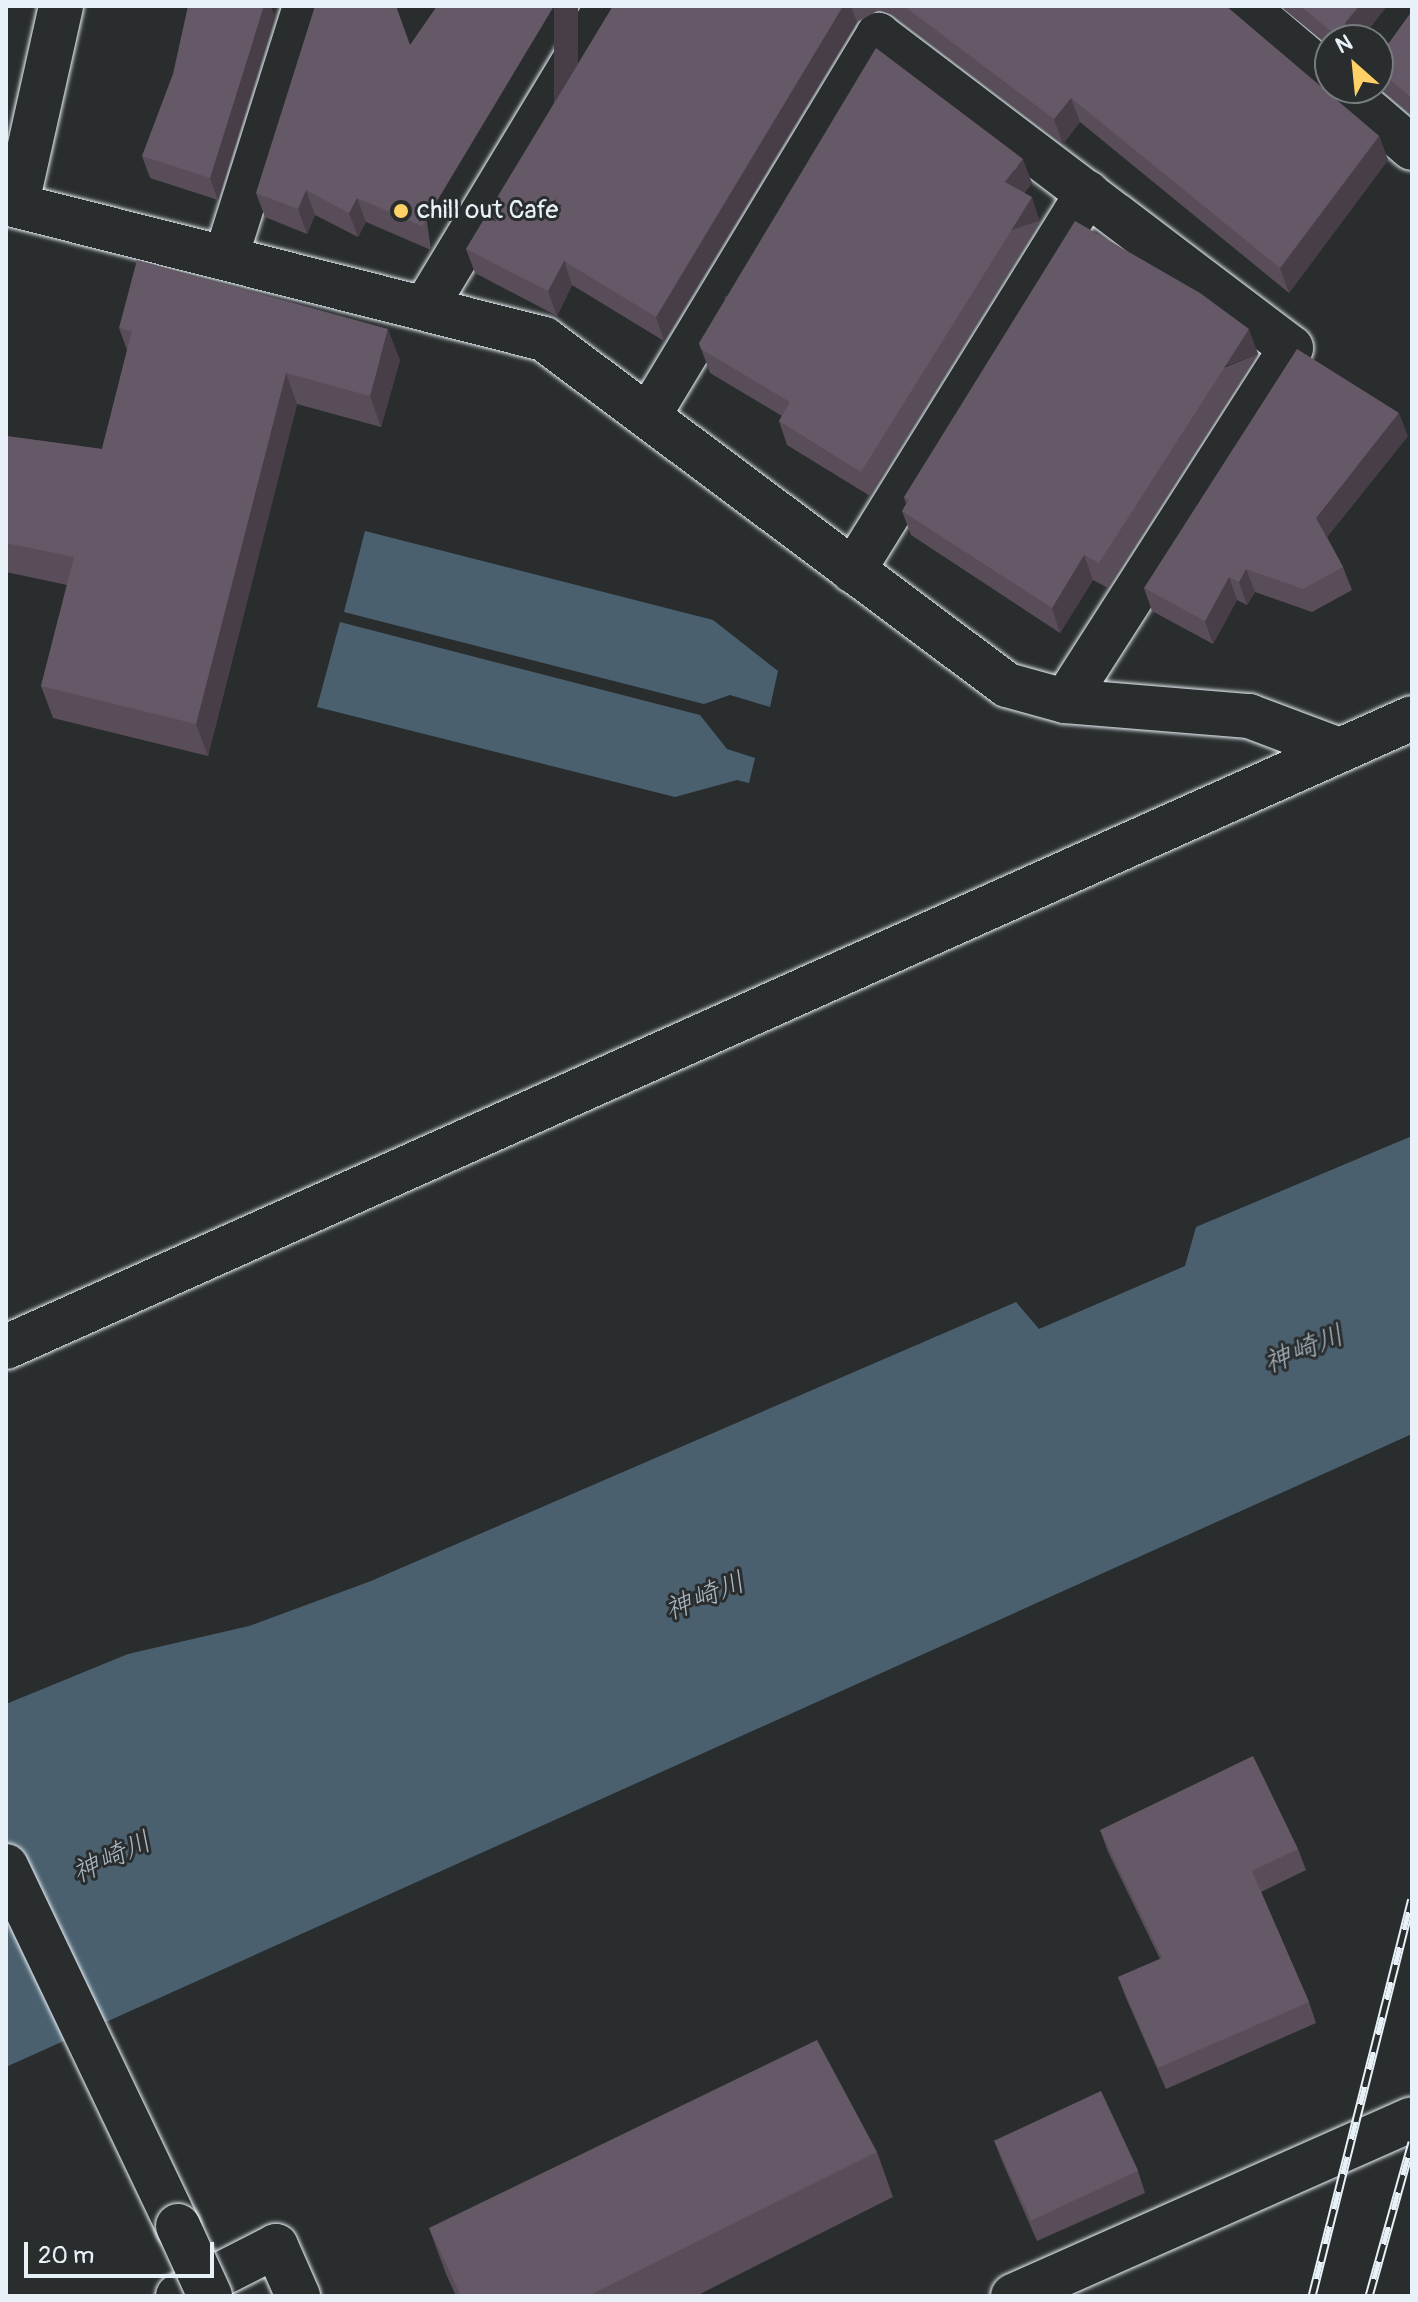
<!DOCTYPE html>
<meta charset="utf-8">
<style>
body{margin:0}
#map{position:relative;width:1418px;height:2302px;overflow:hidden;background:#2a2d2e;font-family:Pangolin,"Klee One",sans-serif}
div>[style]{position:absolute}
.water>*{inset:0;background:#4a606e}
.roads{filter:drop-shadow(0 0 2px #e8f1f8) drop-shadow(0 0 2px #e8f1f8)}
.minor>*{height:44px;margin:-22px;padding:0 22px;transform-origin:22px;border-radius:22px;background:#2a2d2e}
.rail>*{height:9px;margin-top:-4.5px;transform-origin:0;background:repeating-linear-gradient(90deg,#2a2d2e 0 18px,#e8f1f8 0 36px);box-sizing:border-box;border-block:2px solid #e8f1f8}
.bridges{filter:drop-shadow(0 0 2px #e8f1f8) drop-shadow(0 0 2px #e8f1f8)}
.minor-bridge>*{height:44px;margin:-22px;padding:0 22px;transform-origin:22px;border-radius:22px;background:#2a2d2e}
.wall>*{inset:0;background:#584d59}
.shaded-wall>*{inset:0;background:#473e48;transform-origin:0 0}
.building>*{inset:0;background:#665967;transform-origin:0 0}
.dots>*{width:22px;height:22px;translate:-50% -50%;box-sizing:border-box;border:4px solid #2a2d2e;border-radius:50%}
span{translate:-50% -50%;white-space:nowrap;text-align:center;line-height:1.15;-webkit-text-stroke:6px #2a2d2e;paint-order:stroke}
.poi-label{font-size:26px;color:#e8f1f8}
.left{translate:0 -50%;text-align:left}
.water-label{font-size:28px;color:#a9b7c1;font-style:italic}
.frame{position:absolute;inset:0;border:8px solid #e8f1f8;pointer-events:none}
.north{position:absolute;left:1314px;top:24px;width:80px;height:80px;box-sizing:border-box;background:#2a2d2e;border:2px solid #767b7f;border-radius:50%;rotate:333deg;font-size:22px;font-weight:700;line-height:32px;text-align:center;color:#e8f1f8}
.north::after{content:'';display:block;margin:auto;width:28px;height:36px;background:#ffd166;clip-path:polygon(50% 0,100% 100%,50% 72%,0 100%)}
.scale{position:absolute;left:24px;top:2242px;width:190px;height:36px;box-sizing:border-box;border:4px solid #e8f1f8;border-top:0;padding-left:10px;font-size:24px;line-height:28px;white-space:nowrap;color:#e8f1f8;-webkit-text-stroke:6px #2a2d2e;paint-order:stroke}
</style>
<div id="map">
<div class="water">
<i style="clip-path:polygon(365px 531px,713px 620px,778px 671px,770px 707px,730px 695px,704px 704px,344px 612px)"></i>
<i style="clip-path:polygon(340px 622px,700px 715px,727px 749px,755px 758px,749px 783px,737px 780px,675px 797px,317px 707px)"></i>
<i style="clip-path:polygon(1412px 1136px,1412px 1434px,6px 2067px,6px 1704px,128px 1654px,249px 1626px,371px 1581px,1016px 1302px,1039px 1329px,1185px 1266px,1196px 1227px)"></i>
</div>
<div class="roads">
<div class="minor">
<i style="left:1245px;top:6px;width:111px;rotate:40.3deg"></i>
<i style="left:1378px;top:52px;width:55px;rotate:-51.7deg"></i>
<i style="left:1342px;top:88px;width:92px;rotate:40.6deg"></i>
<i style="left:6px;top:203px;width:555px;rotate:14.19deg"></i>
<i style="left:544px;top:339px;width:578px;rotate:36.77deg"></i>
<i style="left:1007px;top:685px;width:60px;rotate:15.4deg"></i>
<i style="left:1065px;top:701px;width:185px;rotate:4.7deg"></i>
<i style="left:1249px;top:716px;width:96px;rotate:20.7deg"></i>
<i style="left:17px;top:203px;width:202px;rotate:-77.4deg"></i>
<i style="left:226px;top:257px;width:256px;rotate:-72.5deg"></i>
<i style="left:425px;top:308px;width:353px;rotate:-58.9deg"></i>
<i style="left:649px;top:415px;width:444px;rotate:-58.9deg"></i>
<i style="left:878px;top:35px;width:518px;rotate:37.16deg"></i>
<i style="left:1291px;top:348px;width:419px;rotate:122.6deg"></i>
<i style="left:853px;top:571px;width:445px;rotate:-58.2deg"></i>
<i style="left:6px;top:1347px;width:1540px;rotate:-24.1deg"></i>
<i style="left:6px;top:1866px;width:399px;rotate:64.5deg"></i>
<i style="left:178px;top:2296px;width:110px;rotate:-27deg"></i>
<i style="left:276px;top:2246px;width:55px;rotate:66.3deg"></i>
<i style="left:1013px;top:2296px;width:436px;rotate:-23.9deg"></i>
</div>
</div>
<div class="rail">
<i style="left:1312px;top:2296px;width:409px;rotate:-75.9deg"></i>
<i style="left:1369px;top:2296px;width:160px;rotate:-74.4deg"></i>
</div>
<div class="bridges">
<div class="minor-bridge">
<i style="left:178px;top:2226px;width:77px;rotate:65.4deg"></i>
</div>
</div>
<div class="wall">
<i style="clip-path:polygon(396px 6px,431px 250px,366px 222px,358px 237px,315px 215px,307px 234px,265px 217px,256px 193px)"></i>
<i style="clip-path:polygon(613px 6px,1226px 6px,1379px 136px,1388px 160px,1289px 293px,1080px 122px,1063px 144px,893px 15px,879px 10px,857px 22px,664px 341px,572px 285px,557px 316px,475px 273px,466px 249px)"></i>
<i style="clip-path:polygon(1280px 6px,1387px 6px,1360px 40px,1330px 40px,1330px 47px)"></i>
<i style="clip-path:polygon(1412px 11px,1412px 115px,1378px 87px,1378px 47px,1389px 43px)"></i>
<i style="clip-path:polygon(275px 17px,218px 200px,150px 178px,142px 156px)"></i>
<i style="clip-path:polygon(1032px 183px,1024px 193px,1040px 221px,870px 496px,787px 445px,779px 421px,782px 416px,710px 373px,699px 343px)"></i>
<i style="clip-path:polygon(119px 328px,400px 360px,381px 427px,297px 404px,208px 756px,53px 718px,41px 686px,67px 585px,6px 572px,6px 436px,102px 449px,127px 350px)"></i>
<i style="clip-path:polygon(1258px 354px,1108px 588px,1093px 580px,1060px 633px,911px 535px,902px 511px,906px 504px,904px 497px)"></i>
<i style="clip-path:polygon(1408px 436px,1327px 537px,1343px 567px,1352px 590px,1312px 612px,1255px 592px,1247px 605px,1237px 600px,1213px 644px,1152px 611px,1144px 588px)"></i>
<i style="clip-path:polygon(1100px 1830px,1298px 1849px,1306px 1870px,1261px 1892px,1309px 2002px,1316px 2023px,1166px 2089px,1126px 1998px,1118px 1977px,1160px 1959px,1108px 1852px)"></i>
<i style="clip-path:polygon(994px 2140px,1138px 2171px,1145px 2193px,1037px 2241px,1002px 2161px)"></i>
<i style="clip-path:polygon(877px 2152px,893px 2197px,696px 2296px,456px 2296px,446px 2274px,429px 2228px)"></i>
</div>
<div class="shaded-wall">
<i style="clip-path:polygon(264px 6px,271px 6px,275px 17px,218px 200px,210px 178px)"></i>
<i style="left:554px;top:6px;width:24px;height:257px"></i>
<i style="clip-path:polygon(843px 6px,851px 6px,857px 22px,664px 341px,656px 317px)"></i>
<i style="clip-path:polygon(1359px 6px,1387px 6px,1360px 40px,1347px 40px,1345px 23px)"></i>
<i style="clip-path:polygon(1071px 98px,1080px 122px,1063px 144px,1054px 119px)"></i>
<i style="clip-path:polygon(1379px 136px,1388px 160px,1289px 293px,1280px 268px)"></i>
<i style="clip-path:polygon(1023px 159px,1032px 183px,1014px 206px,1005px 182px)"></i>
<i style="clip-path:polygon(306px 190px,315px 215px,307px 234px,298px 209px)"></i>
<i style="left:1032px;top:197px;width:25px;height:324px;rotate:72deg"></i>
<i style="clip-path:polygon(357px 198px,366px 222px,358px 237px,349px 213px)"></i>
<i style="clip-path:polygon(564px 261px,572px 285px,557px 316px,548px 291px)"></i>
<i style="clip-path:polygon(388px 329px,400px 360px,381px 427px,370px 396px)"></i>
<i style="left:1249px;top:329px;width:27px;height:278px;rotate:70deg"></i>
<i style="clip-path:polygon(286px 373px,297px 404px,208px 756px,196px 724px)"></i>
<i style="clip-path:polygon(1399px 413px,1408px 436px,1324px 541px,1316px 518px)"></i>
<i style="clip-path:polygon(1084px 555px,1093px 580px,1060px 633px,1052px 608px)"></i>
<i style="clip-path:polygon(1246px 569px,1255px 592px,1247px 605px,1239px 582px)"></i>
<i style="clip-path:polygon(1229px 577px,1237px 600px,1213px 644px,1205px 621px)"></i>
</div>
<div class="building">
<i style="clip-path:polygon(188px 6px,264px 6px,210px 178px,142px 156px,173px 74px)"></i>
<i style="clip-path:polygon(315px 6px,396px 6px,410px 45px,437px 6px,554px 6px,422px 226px,357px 198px,349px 213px,306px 190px,298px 209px,256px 193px)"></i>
<i style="clip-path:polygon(613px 6px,843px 6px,656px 317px,564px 261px,548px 291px,466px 249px)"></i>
<i style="clip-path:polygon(904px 6px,1226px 6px,1379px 136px,1280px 268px,1071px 98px,1054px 119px)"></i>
<i style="clip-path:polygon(1300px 6px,1359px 6px,1345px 23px,1346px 38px,1349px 40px,1342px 40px)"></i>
<i style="clip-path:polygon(1412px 11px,1412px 98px,1378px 70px,1378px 47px,1389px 43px)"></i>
<i style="clip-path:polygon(876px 48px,1023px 159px,1005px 182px,1032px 197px,861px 472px,779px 421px,790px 402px,701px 349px,699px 343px)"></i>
<i style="clip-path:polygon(1075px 221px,1200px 293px,1249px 329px,1099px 563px,1084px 555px,1052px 608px,902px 511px,909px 500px,904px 497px)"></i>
<i style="clip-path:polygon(137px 260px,388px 329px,370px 396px,286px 373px,196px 724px,41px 686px,74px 557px,6px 543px,6px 436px,102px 449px,132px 331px,119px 328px)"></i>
<i style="clip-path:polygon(1297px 349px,1399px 413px,1316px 518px,1343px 567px,1303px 589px,1246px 569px,1239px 582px,1229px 577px,1205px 621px,1144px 588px)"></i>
<i style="clip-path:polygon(1253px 1756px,1298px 1849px,1252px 1871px,1309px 2002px,1158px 2068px,1118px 1977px,1162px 1958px,1100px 1830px)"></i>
<i style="clip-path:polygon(817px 2040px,877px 2152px,588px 2296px,461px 2296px,429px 2228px)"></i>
<i style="left:1101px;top:2091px;width:88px;height:118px;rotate:65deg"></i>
</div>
<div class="dots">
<i style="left:401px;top:211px;background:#ffd166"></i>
</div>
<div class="poi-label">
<span class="left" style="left:417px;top:211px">chill out Cafe</span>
</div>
<div class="water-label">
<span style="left:1304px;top:1350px;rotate:-22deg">神崎川</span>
<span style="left:705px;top:1597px;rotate:-22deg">神崎川</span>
<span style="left:112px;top:1858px;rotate:-25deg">神崎川</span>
</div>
<div class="frame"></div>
<div class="north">N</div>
<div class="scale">20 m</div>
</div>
